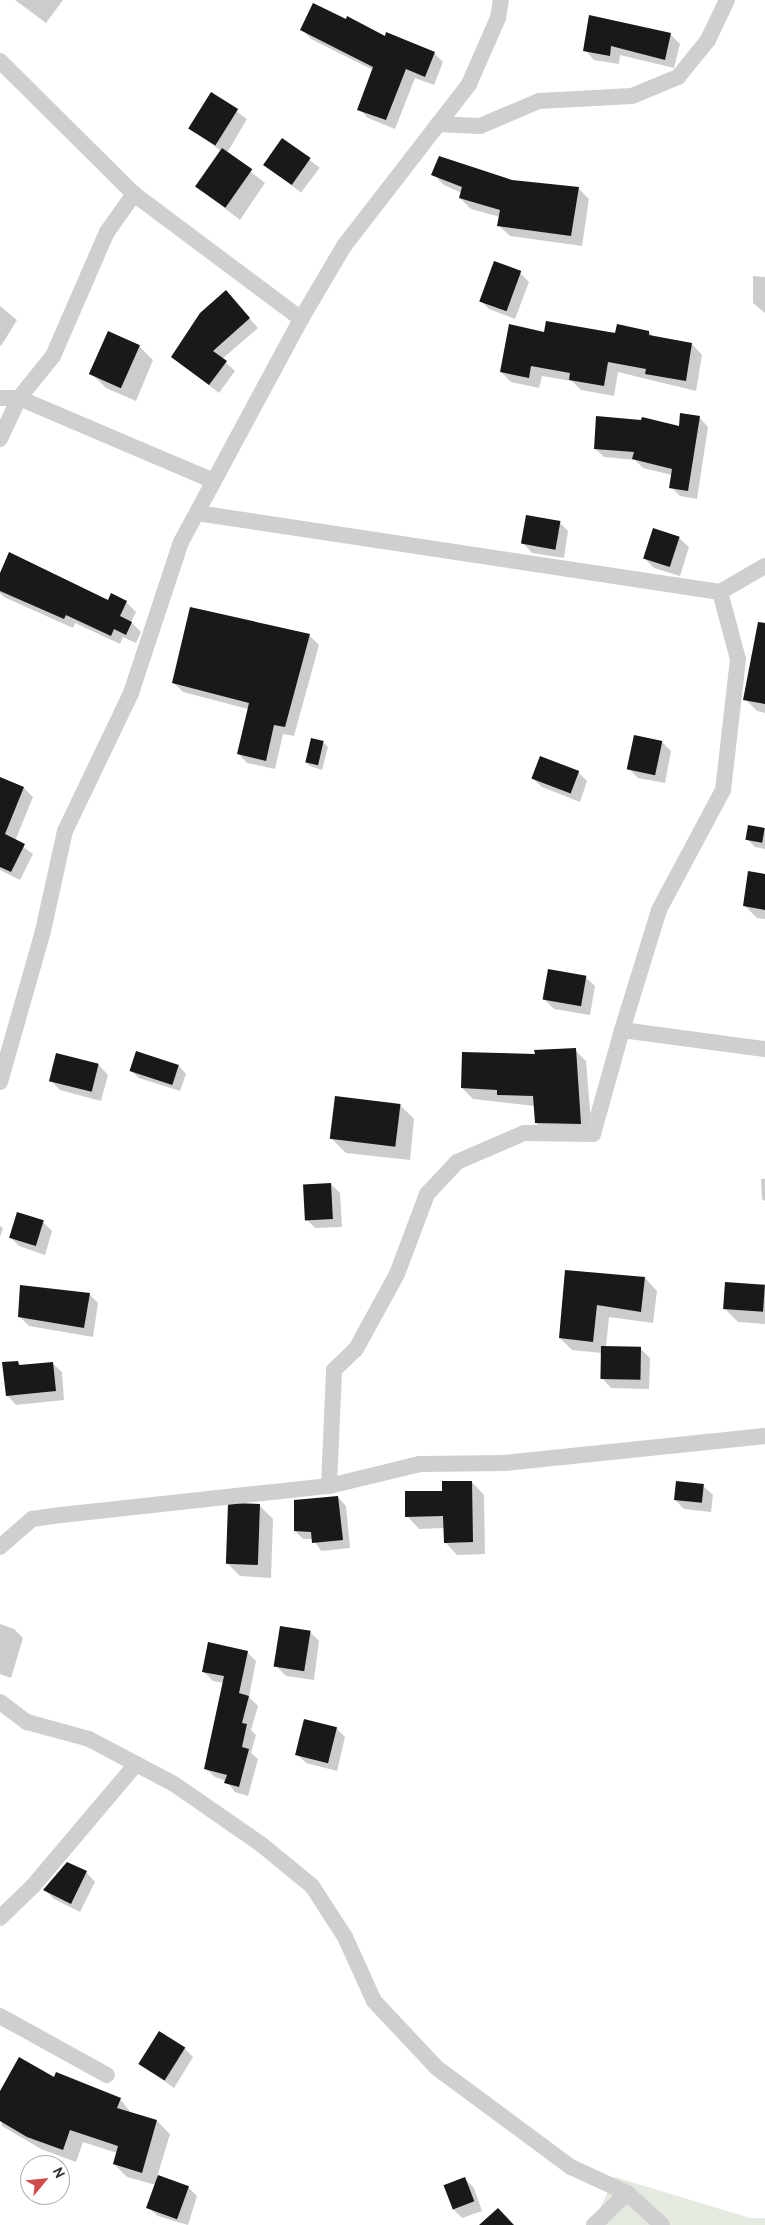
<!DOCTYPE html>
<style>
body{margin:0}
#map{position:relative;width:765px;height:2225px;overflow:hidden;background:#fff;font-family:Overpass,sans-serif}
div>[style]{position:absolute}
.green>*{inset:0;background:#e4eadf}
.shadow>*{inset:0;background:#0003;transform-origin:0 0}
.building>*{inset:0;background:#191919;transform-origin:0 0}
.street>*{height:16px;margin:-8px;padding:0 8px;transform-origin:8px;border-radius:8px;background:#cfcfcf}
span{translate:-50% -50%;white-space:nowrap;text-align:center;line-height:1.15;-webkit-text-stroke:5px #fff;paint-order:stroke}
.north{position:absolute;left:20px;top:2155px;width:50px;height:50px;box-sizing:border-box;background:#fff;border:1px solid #adadad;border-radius:50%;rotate:62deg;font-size:14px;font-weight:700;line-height:20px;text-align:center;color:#323232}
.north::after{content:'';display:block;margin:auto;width:18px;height:22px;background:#d14c4d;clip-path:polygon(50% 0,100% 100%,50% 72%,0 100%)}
</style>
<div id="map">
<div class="green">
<i style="clip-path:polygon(615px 2177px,750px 2218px,765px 2218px,765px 2225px,592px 2225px)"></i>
</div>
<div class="shadow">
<i style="clip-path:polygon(15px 0,63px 0,46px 23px)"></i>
<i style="clip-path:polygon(302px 29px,385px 37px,434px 53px,443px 62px,434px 85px,415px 78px,395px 129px,368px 118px,359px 109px,373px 70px,311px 39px)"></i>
<i style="clip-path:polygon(670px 34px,680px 44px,674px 68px,620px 55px,619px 64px,594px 60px,585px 50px)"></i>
<i style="clip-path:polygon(212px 94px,247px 119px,227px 153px,265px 183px,240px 220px,197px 187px,221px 151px,191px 129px)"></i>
<i style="left:283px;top:140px;width:46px;height:31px;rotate:37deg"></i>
<i style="clip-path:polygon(433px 174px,578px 188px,589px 199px,582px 246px,510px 236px,499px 226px,500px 217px,471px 209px,460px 198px,462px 193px,444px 185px)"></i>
<i style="clip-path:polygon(520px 273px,529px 282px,515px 319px,489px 309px,480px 300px)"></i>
<i style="clip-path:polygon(753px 276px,765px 277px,765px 313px,753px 303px)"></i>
<i style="clip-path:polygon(226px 292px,258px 328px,222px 359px,235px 371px,219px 393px,172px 356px)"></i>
<i style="clip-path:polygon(0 306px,17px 320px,1px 346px,0 345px)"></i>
<i style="clip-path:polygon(649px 332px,654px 337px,692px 344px,702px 355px,696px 391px,618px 372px,614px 396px,581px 390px,572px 381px,542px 376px,539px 388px,511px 382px,501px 372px,545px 333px)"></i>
<i style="clip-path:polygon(139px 346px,153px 360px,136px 401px,106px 388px,92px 374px)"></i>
<i style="clip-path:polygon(699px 417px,708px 427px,697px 499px,680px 496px,671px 487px,672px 475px,643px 468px,635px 460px,604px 457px,595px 448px,680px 427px)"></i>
<i style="clip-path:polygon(559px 522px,568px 531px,564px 558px,532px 553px,523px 543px)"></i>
<i style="clip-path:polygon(679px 538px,689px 547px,680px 576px,654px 568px,645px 559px)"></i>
<i style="clip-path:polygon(0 576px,108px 601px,126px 602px,136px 612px,131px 622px,141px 632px,136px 643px,123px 637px,120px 644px,75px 623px,73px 628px,4px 597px,0 593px)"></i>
<i style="clip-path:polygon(191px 608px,310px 636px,319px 645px,294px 736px,283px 734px,275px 769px,247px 763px,238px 753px,248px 709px,183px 692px,174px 683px)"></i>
<i style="clip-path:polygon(765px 647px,765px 713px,757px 711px,745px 699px)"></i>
<i style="clip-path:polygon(635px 737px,662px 742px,671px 751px,665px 783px,638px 778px,629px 769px)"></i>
<i style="clip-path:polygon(324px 743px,328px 747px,322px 770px,310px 766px,305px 762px)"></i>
<i style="clip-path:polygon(578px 772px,587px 781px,580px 802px,542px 787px,532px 778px)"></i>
<i style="clip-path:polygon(0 779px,24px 788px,33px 797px,15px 841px,33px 854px,20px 880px,0 870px)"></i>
<i style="clip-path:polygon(765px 828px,765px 849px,755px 847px,747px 839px)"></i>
<i style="clip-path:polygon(765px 875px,765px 919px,757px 918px,744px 905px)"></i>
<i style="clip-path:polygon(585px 977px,595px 986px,590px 1015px,554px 1009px,545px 1000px)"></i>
<i style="clip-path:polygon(575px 1050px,586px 1061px,592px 1134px,547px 1134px,536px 1123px,535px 1106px,473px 1099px,462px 1088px,536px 1056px)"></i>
<i style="clip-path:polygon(99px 1065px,108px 1075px,101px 1101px,60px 1090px,51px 1081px)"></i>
<i style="clip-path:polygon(179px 1066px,186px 1074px,180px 1091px,139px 1078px,131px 1071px)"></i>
<i style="clip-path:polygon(400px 1105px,414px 1119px,410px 1160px,346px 1153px,332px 1139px)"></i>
<i style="clip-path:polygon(761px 1179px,765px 1179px,765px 1201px,762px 1199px)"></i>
<i style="clip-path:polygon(331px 1184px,340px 1193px,342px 1227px,315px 1228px,306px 1219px)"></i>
<i style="clip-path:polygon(43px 1222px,52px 1231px,45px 1255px,19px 1246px,10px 1237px)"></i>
<i style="clip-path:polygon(0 1226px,3px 1228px,0 1237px)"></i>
<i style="clip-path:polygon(566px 1271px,645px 1278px,657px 1291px,653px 1323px,609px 1317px,606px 1347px,640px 1348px,650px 1358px,649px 1389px,611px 1388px,602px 1378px,602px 1353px,572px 1350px,560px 1338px)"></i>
<i style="clip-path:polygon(765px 1286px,765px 1324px,738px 1322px,724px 1308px)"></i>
<i style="clip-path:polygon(89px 1294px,98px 1303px,93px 1337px,29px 1326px,19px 1316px)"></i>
<i style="clip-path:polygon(18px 1362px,21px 1366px,52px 1363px,62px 1372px,64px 1400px,16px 1405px,7px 1395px)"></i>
<i style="clip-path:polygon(472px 1482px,484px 1495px,485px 1554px,457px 1555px,445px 1542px,445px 1528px,419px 1529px,407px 1516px,444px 1492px)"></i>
<i style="clip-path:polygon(703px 1486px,713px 1495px,711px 1512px,684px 1509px,675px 1500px)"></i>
<i style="clip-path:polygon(338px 1497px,346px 1506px,350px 1548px,321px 1551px,313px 1539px,303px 1539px,295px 1531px)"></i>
<i style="clip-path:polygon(259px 1505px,273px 1519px,271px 1578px,240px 1576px,226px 1562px)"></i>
<i style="clip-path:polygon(0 1624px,14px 1629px,23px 1638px,11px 1678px,0 1674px)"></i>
<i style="clip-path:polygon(310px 1632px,319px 1641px,314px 1680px,286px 1676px,277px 1667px)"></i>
<i style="clip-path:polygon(247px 1652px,256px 1661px,249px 1697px,258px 1706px,251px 1730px,256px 1735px,251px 1753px,258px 1759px,248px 1796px,235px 1792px,226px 1781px,215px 1777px,205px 1768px,224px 1683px,213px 1681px,204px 1672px)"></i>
<i style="clip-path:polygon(336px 1728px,345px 1737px,337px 1771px,306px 1763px,297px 1754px)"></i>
<i style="clip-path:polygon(86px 1872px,95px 1882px,80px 1912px,54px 1899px,45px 1890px)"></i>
<i style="clip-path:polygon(184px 2048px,193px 2057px,174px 2088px,140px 2064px)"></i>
<i style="clip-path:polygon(0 2094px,120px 2099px,132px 2114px,157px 2121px,170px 2134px,157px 2177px,188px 2187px,197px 2196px,188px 2225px,158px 2216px,148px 2207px,156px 2185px,127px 2177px,114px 2164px,117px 2153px,83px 2142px,76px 2162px,41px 2149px,2px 2126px)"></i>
<i style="clip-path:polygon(465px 2179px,474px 2188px,482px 2211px,462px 2218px,452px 2208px)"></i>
</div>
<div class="building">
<i style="clip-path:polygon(313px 3px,346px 19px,347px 16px,385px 36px,386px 32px,435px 52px,425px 77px,406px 69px,386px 120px,357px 110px,373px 67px,300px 30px)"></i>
<i style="clip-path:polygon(589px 15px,671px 33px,665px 60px,611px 46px,610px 56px,583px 51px)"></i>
<i style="left:211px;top:92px;width:32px;height:43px;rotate:32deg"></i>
<i style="left:282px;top:138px;width:35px;height:33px;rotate:35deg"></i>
<i style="left:222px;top:148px;width:37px;height:47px;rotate:35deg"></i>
<i style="clip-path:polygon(439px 156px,512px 180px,579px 187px,571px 236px,497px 226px,500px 210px,459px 198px,462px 187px,431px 175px)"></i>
<i style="left:494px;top:261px;width:29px;height:43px;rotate:20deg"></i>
<i style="clip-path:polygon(226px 290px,250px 318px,213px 351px,227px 361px,209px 385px,171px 357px,200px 313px)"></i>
<i style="clip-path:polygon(546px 321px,615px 333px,617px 324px,649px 331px,649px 335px,692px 343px,686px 381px,645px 374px,646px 369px,608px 362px,604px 386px,569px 380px,570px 373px,531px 366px,529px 378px,500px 372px,509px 324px,544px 332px)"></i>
<i style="left:108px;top:331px;width:35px;height:47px;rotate:24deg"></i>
<i style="clip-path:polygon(680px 413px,700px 416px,688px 491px,669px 488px,672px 469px,632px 459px,634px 452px,594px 449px,596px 416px,641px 420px,642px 417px,679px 426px)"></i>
<i style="left:526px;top:515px;width:35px;height:29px;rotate:10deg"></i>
<i style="left:653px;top:528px;width:28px;height:32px;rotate:18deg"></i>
<i style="clip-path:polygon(9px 552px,108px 600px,111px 593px,127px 601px,120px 616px,132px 622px,126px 635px,114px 629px,111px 636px,66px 615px,64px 619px,0 591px,0 573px)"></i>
<i style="clip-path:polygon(190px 607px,310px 634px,285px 727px,274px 725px,266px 761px,237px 754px,249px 703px,172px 683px)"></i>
<i style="clip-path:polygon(758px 622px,765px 623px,765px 704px,743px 700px)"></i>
<i style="left:634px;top:735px;width:29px;height:35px;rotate:12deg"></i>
<i style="left:311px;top:738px;width:13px;height:25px;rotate:13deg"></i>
<i style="left:540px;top:756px;width:42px;height:24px;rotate:21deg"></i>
<i style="clip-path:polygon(0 777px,24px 787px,5px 834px,25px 844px,11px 872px,0 867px)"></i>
<i style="left:748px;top:825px;width:17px;height:15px;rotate:10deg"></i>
<i style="clip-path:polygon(748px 871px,765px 874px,765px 910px,743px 906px)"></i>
<i style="left:548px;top:969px;width:39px;height:31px;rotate:10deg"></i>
<i style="clip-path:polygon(576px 1048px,581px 1124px,535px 1123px,533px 1096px,497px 1095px,497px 1090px,461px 1088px,462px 1052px,535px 1054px,534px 1050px)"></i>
<i style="left:136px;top:1051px;width:45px;height:21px;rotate:18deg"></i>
<i style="left:56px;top:1053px;width:44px;height:29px;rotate:14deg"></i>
<i style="left:335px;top:1096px;width:66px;height:43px;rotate:7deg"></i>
<i style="left:331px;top:1183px;width:36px;height:28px;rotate:87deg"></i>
<i style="left:17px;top:1212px;width:28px;height:27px;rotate:17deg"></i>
<i style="clip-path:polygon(565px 1270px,645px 1277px,641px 1312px,597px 1305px,593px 1342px,559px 1338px)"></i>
<i style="left:725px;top:1282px;width:40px;height:27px;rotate:4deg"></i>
<i style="clip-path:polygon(20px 1285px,90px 1293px,84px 1328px,18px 1317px)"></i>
<i style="left:601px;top:1346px;width:40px;height:33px;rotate:1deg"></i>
<i style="clip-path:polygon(18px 1361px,19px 1365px,53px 1362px,56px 1391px,6px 1396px,2px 1362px)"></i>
<i style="clip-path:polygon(442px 1481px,472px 1481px,473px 1542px,444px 1543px,443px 1516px,405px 1517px,405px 1491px,442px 1491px)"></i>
<i style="left:676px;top:1481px;width:28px;height:19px;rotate:6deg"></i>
<i style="clip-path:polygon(338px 1496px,343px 1540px,312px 1543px,311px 1532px,294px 1531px,294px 1500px)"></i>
<i style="left:260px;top:1504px;width:61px;height:32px;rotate:92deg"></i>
<i style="left:280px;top:1626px;width:31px;height:41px;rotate:9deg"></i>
<i style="clip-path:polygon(208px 1642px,248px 1651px,239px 1693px,249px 1696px,242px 1723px,247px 1724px,242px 1747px,249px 1749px,239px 1787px,224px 1783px,227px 1775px,204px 1769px,224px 1676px,202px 1672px)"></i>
<i style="left:304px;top:1719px;width:34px;height:37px;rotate:14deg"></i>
<i style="clip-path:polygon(67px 1862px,87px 1871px,71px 1904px,43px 1890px)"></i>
<i style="left:159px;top:2031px;width:31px;height:39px;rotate:32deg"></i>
<i style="clip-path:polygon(19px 2057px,54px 2077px,56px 2072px,121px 2098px,117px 2108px,157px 2120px,142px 2173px,113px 2164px,118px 2146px,70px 2130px,63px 2150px,27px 2137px,0 2121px,0 2091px)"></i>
<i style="left:158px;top:2175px;width:33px;height:35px;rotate:20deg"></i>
<i style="left:465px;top:2177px;width:26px;height:23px;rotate:69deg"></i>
<i style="clip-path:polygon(498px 2208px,514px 2225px,479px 2225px)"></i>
</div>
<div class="street">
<i style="left:0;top:61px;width:189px;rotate:44.8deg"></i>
<i style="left:134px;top:194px;width:209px;rotate:36.8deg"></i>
<i style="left:438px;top:124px;width:42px;rotate:2.7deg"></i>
<i style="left:480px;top:126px;width:64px;rotate:-23deg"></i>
<i style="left:539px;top:101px;width:93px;rotate:-3.1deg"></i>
<i style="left:632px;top:96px;width:50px;rotate:-22.4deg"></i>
<i style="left:678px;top:77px;width:48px;rotate:-51deg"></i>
<i style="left:708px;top:40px;width:44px;rotate:-64.6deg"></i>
<i style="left:0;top:398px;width:19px"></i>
<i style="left:19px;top:398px;width:212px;rotate:23.1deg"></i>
<i style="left:0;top:439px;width:45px;rotate:-65.1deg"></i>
<i style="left:19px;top:398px;width:54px;rotate:-51deg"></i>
<i style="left:53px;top:356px;width:135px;rotate:-66.5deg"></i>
<i style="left:107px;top:232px;width:47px;rotate:-54.6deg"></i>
<i style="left:197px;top:513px;width:529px;rotate:8.59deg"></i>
<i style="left:720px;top:592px;width:52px;rotate:-30deg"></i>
<i style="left:720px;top:592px;width:69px;rotate:75deg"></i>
<i style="left:738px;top:659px;width:132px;rotate:96.5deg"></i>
<i style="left:723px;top:790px;width:136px;rotate:118.1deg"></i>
<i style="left:659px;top:910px;width:126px;rotate:107.1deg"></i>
<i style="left:622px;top:1030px;width:144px;rotate:7.6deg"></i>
<i style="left:0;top:1082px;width:157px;rotate:-74.1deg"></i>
<i style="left:43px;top:931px;width:102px;rotate:-77.6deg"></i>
<i style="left:65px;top:831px;width:153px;rotate:-64.4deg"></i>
<i style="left:131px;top:693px;width:159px;rotate:-71.7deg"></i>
<i style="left:181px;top:542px;width:253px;rotate:-61.7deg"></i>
<i style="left:301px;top:319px;width:85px;rotate:-59.5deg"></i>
<i style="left:344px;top:246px;width:205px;rotate:-52.3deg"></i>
<i style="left:469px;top:84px;width:72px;rotate:-66.3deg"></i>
<i style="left:498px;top:18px;width:18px;rotate:-81deg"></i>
<i style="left:329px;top:1486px;width:116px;rotate:-87.5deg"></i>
<i style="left:334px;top:1370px;width:30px;rotate:-44deg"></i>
<i style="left:356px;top:1349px;width:85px;rotate:-61.3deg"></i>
<i style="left:397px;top:1274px;width:85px;rotate:-69.4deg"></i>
<i style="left:427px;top:1194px;width:44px;rotate:-46.8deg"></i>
<i style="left:457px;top:1162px;width:73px;rotate:-23.4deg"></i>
<i style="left:524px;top:1133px;width:69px;rotate:0.8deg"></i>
<i style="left:593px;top:1134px;width:108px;rotate:-74.4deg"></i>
<i style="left:0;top:1547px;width:43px;rotate:-41.2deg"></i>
<i style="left:32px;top:1519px;width:29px;rotate:-8deg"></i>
<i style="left:61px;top:1515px;width:270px;rotate:-6.2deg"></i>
<i style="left:329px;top:1486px;width:94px;rotate:-13.6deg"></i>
<i style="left:420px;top:1464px;width:84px;rotate:-0.7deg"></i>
<i style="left:504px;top:1463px;width:262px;rotate:-5.9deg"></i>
<i style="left:0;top:1702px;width:34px;rotate:37deg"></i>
<i style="left:27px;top:1722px;width:64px;rotate:15.3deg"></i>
<i style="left:89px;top:1739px;width:96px;rotate:27.9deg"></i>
<i style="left:174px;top:1784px;width:107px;rotate:34.7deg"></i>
<i style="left:262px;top:1845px;width:65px;rotate:39.4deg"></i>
<i style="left:312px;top:1886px;width:61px;rotate:57.1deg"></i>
<i style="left:345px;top:1937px;width:70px;rotate:65.6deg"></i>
<i style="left:374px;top:2001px;width:92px;rotate:46.8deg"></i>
<i style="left:437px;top:2068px;width:167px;rotate:36.5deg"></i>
<i style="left:571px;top:2167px;width:62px;rotate:24.9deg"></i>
<i style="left:627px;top:2193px;width:47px;rotate:42.4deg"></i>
<i style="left:0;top:1918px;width:46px;rotate:-44.1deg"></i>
<i style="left:33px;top:1886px;width:160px;rotate:-49.8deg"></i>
<i style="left:0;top:2016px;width:122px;rotate:28.9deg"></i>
<i style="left:594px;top:2225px;width:46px;rotate:-44.1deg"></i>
</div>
<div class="north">N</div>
</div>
